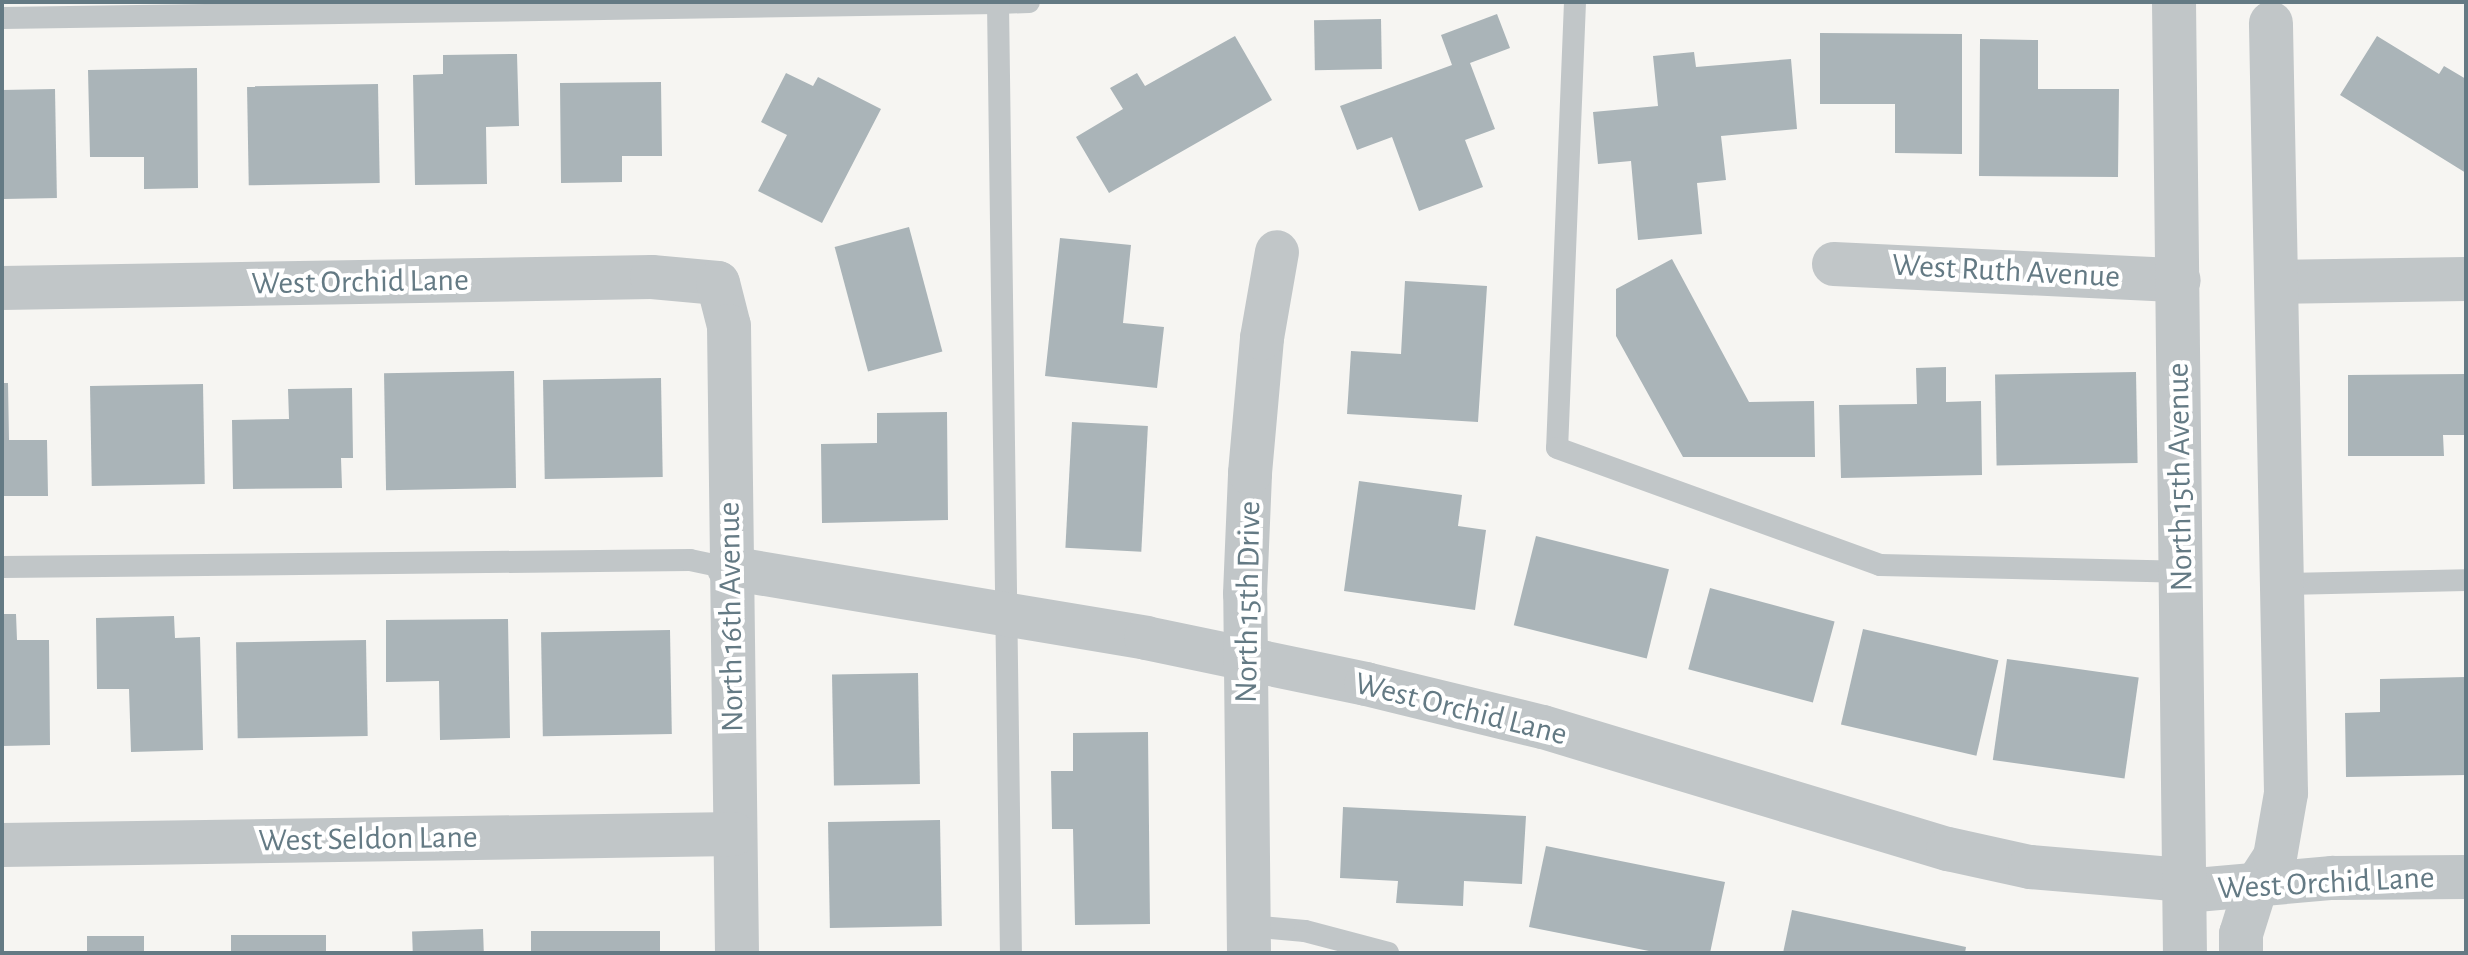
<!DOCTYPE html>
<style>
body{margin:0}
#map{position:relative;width:2468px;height:955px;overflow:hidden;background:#f6f5f2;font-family:"Alegreya Sans",sans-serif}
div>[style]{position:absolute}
.building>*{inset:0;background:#aab4b8;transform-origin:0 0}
.service>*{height:22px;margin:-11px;padding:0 11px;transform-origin:11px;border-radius:11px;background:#c1c6c8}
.minor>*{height:44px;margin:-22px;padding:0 22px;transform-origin:22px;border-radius:22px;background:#c1c6c8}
.tertiary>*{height:44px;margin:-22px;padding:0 22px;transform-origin:22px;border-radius:22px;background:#c1c6c8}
span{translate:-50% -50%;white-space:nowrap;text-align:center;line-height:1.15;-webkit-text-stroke:8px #fff;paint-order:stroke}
.street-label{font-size:32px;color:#647a84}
.frame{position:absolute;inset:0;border:4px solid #647a84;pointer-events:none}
</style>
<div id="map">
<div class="building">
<i style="clip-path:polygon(1497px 14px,1510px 48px,1470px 63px,1495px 129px,1465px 140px,1483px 187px,1419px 211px,1392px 137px,1357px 150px,1340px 106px,1452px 65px,1441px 35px)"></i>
<i style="left:1381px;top:19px;width:50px;height:67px;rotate:89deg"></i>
<i style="clip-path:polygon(1820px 33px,1962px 34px,1962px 154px,1895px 153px,1895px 104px,1820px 104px)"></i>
<i style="clip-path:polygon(1235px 36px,1272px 100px,1109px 193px,1076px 137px,1123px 109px,1110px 88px,1137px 73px,1145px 86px)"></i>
<i style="clip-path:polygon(2377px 36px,2439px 74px,2444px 66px,2466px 79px,2466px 173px,2340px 95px)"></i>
<i style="clip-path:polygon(1980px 39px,2038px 40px,2038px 89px,2119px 89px,2118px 177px,1979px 176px)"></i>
<i style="clip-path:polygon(1694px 52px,1696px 67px,1791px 59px,1797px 129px,1721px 136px,1726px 180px,1697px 183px,1702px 234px,1638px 240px,1631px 161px,1598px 164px,1593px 112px,1658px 106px,1653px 56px)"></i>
<i style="clip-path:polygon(517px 54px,519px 126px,486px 127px,487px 184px,415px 185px,413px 75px,443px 74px,443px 55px)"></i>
<i style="clip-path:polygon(197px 68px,198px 188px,144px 189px,144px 157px,90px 157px,88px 70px)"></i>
<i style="clip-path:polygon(786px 73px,813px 86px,818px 77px,881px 109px,822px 223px,758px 191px,787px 135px,761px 122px)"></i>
<i style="clip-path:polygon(661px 82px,662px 156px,622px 156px,622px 182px,561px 183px,560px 83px)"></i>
<i style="left:378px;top:84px;width:99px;height:131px;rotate:89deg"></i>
<i style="left:55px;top:89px;width:109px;height:53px;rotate:89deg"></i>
<i style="left:909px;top:227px;width:129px;height:77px;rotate:75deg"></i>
<i style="clip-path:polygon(1060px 238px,1131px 245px,1123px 323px,1164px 327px,1157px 388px,1045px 376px)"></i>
<i style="clip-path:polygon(1672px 259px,1749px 402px,1814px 401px,1815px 457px,1683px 457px,1616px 336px,1616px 289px)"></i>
<i style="clip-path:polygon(1405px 281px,1487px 286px,1478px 422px,1347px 414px,1351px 351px,1401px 354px)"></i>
<i style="clip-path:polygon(1946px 367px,1946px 402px,1981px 401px,1982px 475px,1841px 478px,1839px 405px,1917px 404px,1916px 368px)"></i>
<i style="left:514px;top:371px;width:117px;height:130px;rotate:89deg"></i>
<i style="left:2136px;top:372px;width:91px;height:141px;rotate:89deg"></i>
<i style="clip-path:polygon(2466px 374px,2466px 435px,2443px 435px,2444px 456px,2348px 456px,2348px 375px)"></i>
<i style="left:661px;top:378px;width:99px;height:118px;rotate:89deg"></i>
<i style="clip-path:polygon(2px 383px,8px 383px,9px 440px,47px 440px,48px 496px,2px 496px)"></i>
<i style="left:203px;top:384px;width:100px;height:113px;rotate:89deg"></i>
<i style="clip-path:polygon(352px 388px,353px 458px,341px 458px,342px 488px,233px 489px,232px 420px,289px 419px,288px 389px)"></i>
<i style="clip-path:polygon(947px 412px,948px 520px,822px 523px,821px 444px,877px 443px,877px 413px)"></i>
<i style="left:1072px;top:422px;width:76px;height:126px;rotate:3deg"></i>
<i style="clip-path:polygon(1359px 481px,1462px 495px,1458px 526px,1486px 530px,1475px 610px,1344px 591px)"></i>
<i style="left:1536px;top:536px;width:137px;height:92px;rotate:14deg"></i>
<i style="left:1710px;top:588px;width:129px;height:84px;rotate:15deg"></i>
<i style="clip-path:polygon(2px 614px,16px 614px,17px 640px,49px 640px,50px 745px,2px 746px)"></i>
<i style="clip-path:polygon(174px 616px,175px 638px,200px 637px,203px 750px,131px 752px,129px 689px,97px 689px,96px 618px)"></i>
<i style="clip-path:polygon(508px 619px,510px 738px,440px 740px,439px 681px,386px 682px,386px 620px)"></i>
<i style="left:1863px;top:629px;width:139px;height:98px;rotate:13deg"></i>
<i style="left:670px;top:630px;width:104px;height:129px;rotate:89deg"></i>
<i style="left:366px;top:640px;width:96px;height:130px;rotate:89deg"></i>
<i style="left:2007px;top:659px;width:133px;height:102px;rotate:8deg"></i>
<i style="left:918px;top:673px;width:111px;height:86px;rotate:89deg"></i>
<i style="clip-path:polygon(2466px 677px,2466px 775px,2346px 777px,2345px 713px,2380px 712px,2380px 679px)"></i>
<i style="clip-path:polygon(1148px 732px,1150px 924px,1075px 925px,1073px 829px,1052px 829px,1051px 771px,1073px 771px,1073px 733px)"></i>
<i style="clip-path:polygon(1343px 807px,1526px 816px,1522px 884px,1464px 881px,1463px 906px,1396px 903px,1398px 881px,1340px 878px)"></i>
<i style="left:940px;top:820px;width:106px;height:112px;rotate:89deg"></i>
<i style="clip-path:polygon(1546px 846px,1725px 882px,1710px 953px,1659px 953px,1529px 927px)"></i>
<i style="clip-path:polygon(1792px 910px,1966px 947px,1965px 953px,1783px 953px)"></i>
<i style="left:483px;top:929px;width:24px;height:71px;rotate:88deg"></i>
<i style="left:531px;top:931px;width:129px;height:22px"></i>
<i style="left:231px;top:935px;width:95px;height:18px"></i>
<i style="left:144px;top:936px;width:17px;height:57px;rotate:90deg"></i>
</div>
<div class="service">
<i style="left:1575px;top:2px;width:446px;rotate:92.3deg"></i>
<i style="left:1557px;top:448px;width:344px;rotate:19.9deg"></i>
<i style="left:1880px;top:565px;width:301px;rotate:1.3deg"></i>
<i style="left:998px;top:3px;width:31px;rotate:-2deg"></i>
<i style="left:2px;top:18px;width:996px;rotate:-0.86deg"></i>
<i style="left:998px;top:3px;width:950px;rotate:89.22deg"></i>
<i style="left:2px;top:567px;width:688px;rotate:-0.58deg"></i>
<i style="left:690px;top:560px;width:40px;rotate:12deg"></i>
<i style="left:2281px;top:584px;width:185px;rotate:-1.2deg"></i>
<i style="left:1249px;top:926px;width:56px;rotate:5.1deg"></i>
<i style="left:1305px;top:931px;width:86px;rotate:14.8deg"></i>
</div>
<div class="minor">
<i style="left:1834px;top:264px;width:345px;rotate:2.7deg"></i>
<i style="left:2277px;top:282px;width:189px;rotate:-0.9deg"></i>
<i style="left:2px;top:288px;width:650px;rotate:-0.97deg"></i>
<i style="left:652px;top:277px;width:66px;rotate:5.2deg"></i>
<i style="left:718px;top:283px;width:44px;rotate:75.7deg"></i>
<i style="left:729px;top:326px;width:627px;rotate:89.27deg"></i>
<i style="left:729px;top:568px;width:423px;rotate:9.5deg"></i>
<i style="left:1146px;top:638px;width:225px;rotate:11.8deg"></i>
<i style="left:1366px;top:684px;width:182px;rotate:13.7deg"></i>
<i style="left:1543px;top:727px;width:423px;rotate:16.8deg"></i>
<i style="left:1948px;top:849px;width:84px;rotate:12.4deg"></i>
<i style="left:2030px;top:867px;width:156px;rotate:4.8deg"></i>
<i style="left:2px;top:845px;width:732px;rotate:-0.86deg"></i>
<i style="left:2185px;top:891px;width:148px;rotate:-5.1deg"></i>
<i style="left:2332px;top:878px;width:134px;rotate:-0.4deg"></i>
<i style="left:1249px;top:953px;width:359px;rotate:-90.6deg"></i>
<i style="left:1245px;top:594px;width:121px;rotate:-87.6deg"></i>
<i style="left:1250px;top:473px;width:136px;rotate:-84.9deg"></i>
<i style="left:1262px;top:338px;width:87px;rotate:-80.1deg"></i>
<i style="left:2241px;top:953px;width:19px;rotate:-90deg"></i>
<i style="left:2241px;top:934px;width:50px;rotate:-72.6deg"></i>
<i style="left:2256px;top:886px;width:35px;rotate:-57deg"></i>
<i style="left:2275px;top:857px;width:65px;rotate:-80.2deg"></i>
<i style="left:2286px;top:793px;width:770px;rotate:-91.12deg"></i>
</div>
<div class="tertiary">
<i style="left:2174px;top:2px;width:951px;rotate:89.34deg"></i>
</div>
<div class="street-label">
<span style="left:2006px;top:271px;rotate:3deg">West Ruth Avenue</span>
<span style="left:360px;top:282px;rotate:-1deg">West Orchid Lane</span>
<span style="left:2180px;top:477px;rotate:-91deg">North 15th Avenue</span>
<span style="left:1248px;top:602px;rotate:-89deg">North 15th Drive</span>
<span style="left:731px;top:617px;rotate:-91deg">North 16th Avenue</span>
<span style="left:1461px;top:709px;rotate:14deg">West Orchid Lane</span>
<span style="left:368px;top:839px;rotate:-1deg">West Seldon Lane</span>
<span style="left:2326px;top:883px;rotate:-3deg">West Orchid Lane</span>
</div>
<div class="frame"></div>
</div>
